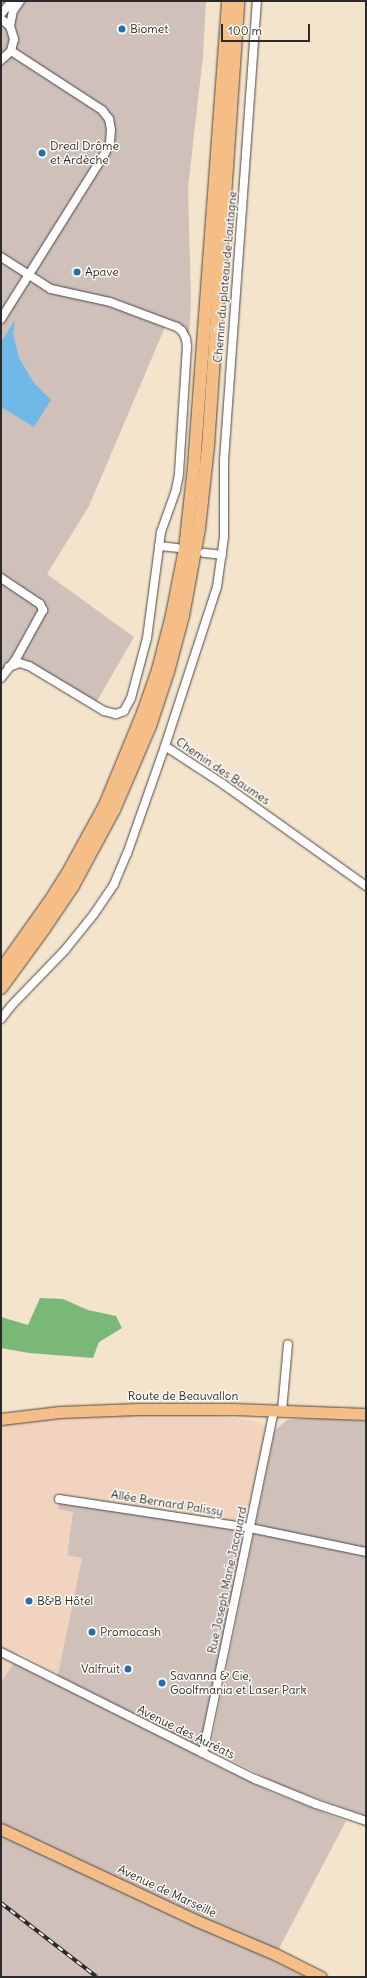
<!DOCTYPE html>
<meta charset="utf-8">
<style>
body{margin:0}
#map{position:relative;width:367px;height:1978px;overflow:hidden;background:#f5e4cc;font-family:Delius,sans-serif}
div>[style]{position:absolute}
.built>*{inset:0;background:#f2d4be}
.industrial>*{inset:0;background:#cfc0ba}
.forest>*{inset:0;background:#7ab878}
.water>*{inset:0;background:#70b8e8}
.roads{filter:drop-shadow(0 0 1px #494743) drop-shadow(0 0 1px #494743)}
.minor>*{height:8px;margin:-4px;padding:0 4px;transform-origin:4px;border-radius:4px;background:#fff}
.major>*{height:11px;margin:-5.5px;padding:0 5.5px;transform-origin:5.5px;border-radius:5.5px;background:#f6be87}
.highway>*{height:12px;margin:-6px;padding:0 6px;transform-origin:6px;border-radius:6px;background:#f6be87}
.rail>*{height:3.5px;margin-top:-1.75px;transform-origin:0;background:repeating-linear-gradient(90deg,#fdfcf7 0 6px,#2b2b2b 0 12px);box-sizing:border-box;border-block:1px solid #2b2b2b}
.dots>*{width:11px;height:11px;translate:-50% -50%;box-sizing:border-box;border:2px solid #fdfcf7;border-radius:50%}
span{translate:-50% -50%;white-space:nowrap;text-align:center;line-height:1.15;-webkit-text-stroke:3px #fdfcf7;paint-order:stroke}
.poi-label{font-size:12px;color:#2b2b2b}
.left{translate:0 -50%;text-align:left}
.right{translate:-100% -50%;text-align:right}
.street-label{font-size:12px;color:#2b2b2b}
.frame{position:absolute;inset:0;border:2px solid #2b2b2b;pointer-events:none}
.scale{position:absolute;left:221px;top:24px;width:89px;height:18px;box-sizing:border-box;border:2px solid #2b2b2b;border-top:0;padding-left:5px;font-size:12px;line-height:14px;white-space:nowrap;color:#2b2b2b;-webkit-text-stroke:3px #fdfcf7;paint-order:stroke}
</style>
<div id="map">
<div class="built">
<i style="clip-path:polygon(159px 1413px,216px 1415px,255px 1421px,265px 1426px,268px 1431px,250px 1512px,242px 1522px,236px 1523px,73px 1511px,67px 1555px,82px 1558px,58px 1674px,19px 1653px,1px 1683px,1px 1423px,47px 1418px)"></i>
</div>
<div class="industrial">
<i style="clip-path:polygon(1px 1px,206px 1px,203px 56px,188px 188px,191px 300px,189px 337px,179px 325px,168px 320px,89px 506px,47px 574px,134px 637px,93px 708px,26px 667px,18px 666px,10px 671px,1px 684px)"></i>
<i style="clip-path:polygon(314px 1418px,366px 1421px,366px 1816px,280px 1785px,215px 1752px,211px 1744px,275px 1430px,287px 1420px)"></i>
<i style="clip-path:polygon(59px 1501px,234px 1530px,239px 1532px,243px 1537px,244px 1544px,205px 1733px,197px 1756px,274px 1793px,346px 1821px,273px 1960px,307px 1977px,1px 1977px,1px 1683px,14px 1662px,54px 1684px,58px 1674px,82px 1558px,67px 1555px,73px 1512px,58px 1509px)"></i>
</div>
<div class="forest">
<i style="clip-path:polygon(40px 1298px,63px 1299px,88px 1310px,116px 1316px,122px 1328px,99px 1342px,93px 1358px,29px 1353px,1px 1348px,1px 1317px,28px 1325px)"></i>
</div>
<div class="water">
<i style="clip-path:polygon(15px 320px,13px 334px,19px 358px,34px 383px,51px 400px,34px 427px,1px 407px,1px 342px)"></i>
</div>
<div class="roads">
<div class="minor">
<i style="left:1px;top:14px;width:17px;rotate:-50deg"></i>
<i style="left:1px;top:19px;width:11px;rotate:38deg"></i>
<i style="left:10px;top:26px;width:14px;rotate:73deg"></i>
<i style="left:14px;top:39px;width:12px;rotate:104deg"></i>
<i style="left:11px;top:51px;width:13px;rotate:138deg"></i>
<i style="left:10px;top:26px;width:15px;rotate:-79deg"></i>
<i style="left:13px;top:11px;width:12px;rotate:-55deg"></i>
<i style="left:1px;top:257px;width:59px;rotate:32.6deg"></i>
<i style="left:51px;top:289px;width:60px;rotate:12.4deg"></i>
<i style="left:110px;top:302px;width:72px;rotate:20.5deg"></i>
<i style="left:177px;top:327px;width:6px;rotate:39deg"></i>
<i style="left:182px;top:331px;width:9px;rotate:63deg"></i>
<i style="left:186px;top:339px;width:7px;rotate:82deg"></i>
<i style="left:187px;top:346px;width:128px;rotate:93.6deg"></i>
<i style="left:179px;top:474px;width:16px;rotate:101deg"></i>
<i style="left:176px;top:490px;width:45px;rotate:109.7deg"></i>
<i style="left:161px;top:532px;width:107px;rotate:97.5deg"></i>
<i style="left:147px;top:638px;width:62px;rotate:104.9deg"></i>
<i style="left:131px;top:698px;width:15px;rotate:118deg"></i>
<i style="left:124px;top:711px;width:9px;rotate:159deg"></i>
<i style="left:116px;top:714px;width:12px;rotate:-166deg"></i>
<i style="left:104px;top:711px;width:87px;rotate:-149deg"></i>
<i style="left:29px;top:666px;width:9px;rotate:-162deg"></i>
<i style="left:20px;top:663px;width:12px;rotate:160deg"></i>
<i style="left:1px;top:319px;width:194px;rotate:-57.9deg"></i>
<i style="left:104px;top:155px;width:13px;rotate:-63deg"></i>
<i style="left:110px;top:143px;width:13px;rotate:-86deg"></i>
<i style="left:111px;top:130px;width:11px;rotate:-100deg"></i>
<i style="left:109px;top:119px;width:11px;rotate:-128deg"></i>
<i style="left:102px;top:110px;width:108px;rotate:-147deg"></i>
<i style="left:159px;top:546px;width:18px;rotate:6deg"></i>
<i style="left:204px;top:553px;width:18px;rotate:6deg"></i>
<i style="left:1px;top:578px;width:47px;rotate:33.7deg"></i>
<i style="left:40px;top:604px;width:7px;rotate:63deg"></i>
<i style="left:43px;top:610px;width:56px;rotate:118.9deg"></i>
<i style="left:16px;top:659px;width:24px;rotate:128deg"></i>
<i style="left:165px;top:746px;width:69px;rotate:33.2deg"></i>
<i style="left:223px;top:784px;width:176px;rotate:35.5deg"></i>
<i style="left:1px;top:1019px;width:16px;rotate:-52deg"></i>
<i style="left:11px;top:1006px;width:78px;rotate:-46deg"></i>
<i style="left:65px;top:950px;width:46px;rotate:-51.1deg"></i>
<i style="left:94px;top:914px;width:36px;rotate:-56deg"></i>
<i style="left:114px;top:884px;width:33px;rotate:-67deg"></i>
<i style="left:127px;top:854px;width:114px;rotate:-70.6deg"></i>
<i style="left:165px;top:746px;width:167px;rotate:-71.9deg"></i>
<i style="left:217px;top:587px;width:50px;rotate:-82deg"></i>
<i style="left:224px;top:537px;width:77px;rotate:-90deg"></i>
<i style="left:224px;top:460px;width:460px;rotate:-85.9deg"></i>
<i style="left:282px;top:1411px;width:67px;rotate:-84.9deg"></i>
<i style="left:59px;top:1499px;width:193px;rotate:8.6deg"></i>
<i style="left:250px;top:1528px;width:118px;rotate:11.7deg"></i>
<i style="left:1px;top:1652px;width:284px;rotate:26.6deg"></i>
<i style="left:255px;top:1779px;width:66px;rotate:22.3deg"></i>
<i style="left:316px;top:1804px;width:53px;rotate:18.8deg"></i>
<i style="left:203px;top:1753px;width:350px;rotate:-78.3deg"></i>
</div>
<div class="major">
<i style="left:1px;top:1419px;width:59px;rotate:-6.8deg"></i>
<i style="left:60px;top:1412px;width:78px;rotate:-2.2deg"></i>
<i style="left:138px;top:1409px;width:95px"></i>
<i style="left:233px;top:1409px;width:133px;rotate:2.2deg"></i>
<i style="left:1px;top:1829px;width:214px;rotate:25.1deg"></i>
<i style="left:195px;top:1920px;width:89px;rotate:23.1deg"></i>
<i style="left:277px;top:1955px;width:49px;rotate:26.6deg"></i>
</div>
<div class="highway">
<i style="left:1px;top:970px;width:88px;rotate:-54.7deg"></i>
<i style="left:52px;top:898px;width:34px;rotate:-58deg"></i>
<i style="left:70px;top:869px;width:73px;rotate:-61.3deg"></i>
<i style="left:105px;top:805px;width:100px;rotate:-67.6deg"></i>
<i style="left:143px;top:713px;width:46px;rotate:-70.8deg"></i>
<i style="left:158px;top:670px;width:57px;rotate:-75.7deg"></i>
<i style="left:172px;top:615px;width:67px;rotate:-78.9deg"></i>
<i style="left:185px;top:549px;width:83px;rotate:-83.8deg"></i>
<i style="left:194px;top:466px;width:466px;rotate:-85.8deg"></i>
<i style="left:1px;top:988px;width:73px;rotate:-53.9deg"></i>
<i style="left:44px;top:929px;width:52px;rotate:-56deg"></i>
<i style="left:73px;top:886px;width:86px;rotate:-61.7deg"></i>
<i style="left:114px;top:810px;width:91px;rotate:-66.8deg"></i>
<i style="left:150px;top:726px;width:57px;rotate:-71.6deg"></i>
<i style="left:168px;top:672px;width:58px;rotate:-75deg"></i>
<i style="left:183px;top:616px;width:88px;rotate:-79.6deg"></i>
<i style="left:199px;top:529px;width:83px;rotate:-83.8deg"></i>
<i style="left:208px;top:446px;width:446px;rotate:-86.1deg"></i>
</div>
</div>
<div class="rail">
<i style="left:1px;top:1903px;width:121px;rotate:37.6deg"></i>
</div>
<div class="dots">
<i style="left:122px;top:29px;background:#1f6fb2"></i>
<i style="left:42px;top:153px;background:#1f6fb2"></i>
<i style="left:77px;top:272px;background:#1f6fb2"></i>
<i style="left:29px;top:1601px;background:#1f6fb2"></i>
<i style="left:92px;top:1632px;background:#1f6fb2"></i>
<i style="left:128px;top:1669px;background:#1f6fb2"></i>
<i style="left:162px;top:1683px;background:#1f6fb2"></i>
</div>
<div class="poi-label">
<span class="left" style="left:130px;top:29px">Biomet</span>
<span class="left" style="left:50px;top:153px">Dreal Drôme<br>et Ardèche</span>
<span class="left" style="left:85px;top:272px">Apave</span>
<span class="left" style="left:37px;top:1601px">B&amp;B Hôtel</span>
<span class="left" style="left:100px;top:1632px">Promocash</span>
<span class="right" style="left:120px;top:1669px">Valfruit</span>
<span class="left" style="left:170px;top:1683px">Savanna &amp; Cie,<br>Goolfmania et Laser Park</span>
</div>
<div class="street-label">
<span style="left:225px;top:277px;rotate:-85deg">Chemin du plateau de Lautagne</span>
<span style="left:223px;top:771px;rotate:34deg">Chemin des Baumes</span>
<span style="left:183px;top:1396px">Route de Beauvallon</span>
<span style="left:167px;top:1503px;rotate:9deg">Allée Bernard Palissy</span>
<span style="left:227px;top:1580px;rotate:-78deg">Rue Joseph Marie Jacquard</span>
<span style="left:186px;top:1732px;rotate:26deg">Avenue des Auréats</span>
<span style="left:167px;top:1891px;rotate:25deg">Avenue de Marseille</span>
</div>
<div class="frame"></div>
<div class="scale">100 m</div>
</div>
